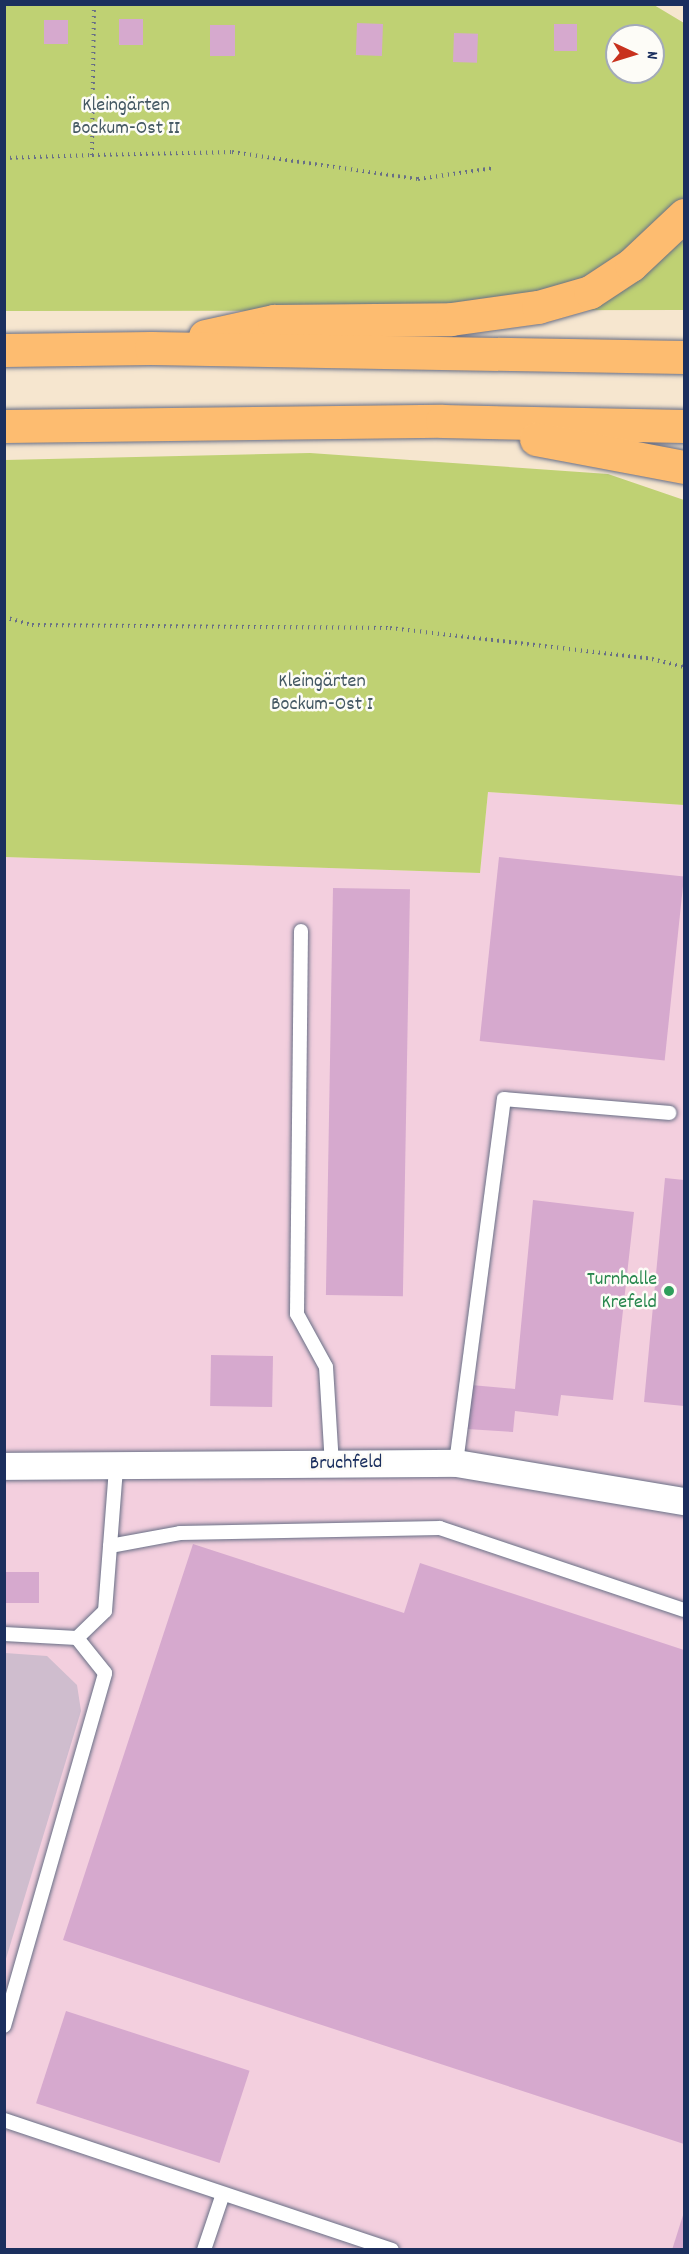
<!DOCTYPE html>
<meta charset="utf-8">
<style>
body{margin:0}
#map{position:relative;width:689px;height:2254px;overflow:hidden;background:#f6e6cf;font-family:Dekko,sans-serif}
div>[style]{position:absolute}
.built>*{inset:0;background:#f3cfde}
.industrial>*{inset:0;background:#cfbdce}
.green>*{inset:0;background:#bfd173}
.building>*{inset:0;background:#d6a9ce;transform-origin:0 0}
.path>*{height:4px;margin-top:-2px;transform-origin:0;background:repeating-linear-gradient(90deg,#686f86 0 1.5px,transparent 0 6px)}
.roads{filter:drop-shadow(0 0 2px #686f86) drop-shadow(0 0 2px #686f86)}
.service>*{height:14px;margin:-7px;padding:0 7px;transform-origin:7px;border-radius:7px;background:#fff}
.minor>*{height:27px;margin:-13.5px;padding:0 13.5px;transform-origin:13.5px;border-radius:13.5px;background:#fff}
.motorway>*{height:33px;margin:-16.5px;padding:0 16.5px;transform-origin:16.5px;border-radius:16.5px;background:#fdbc70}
.dots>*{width:16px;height:16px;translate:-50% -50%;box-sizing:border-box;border:3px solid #fdfcf7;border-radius:50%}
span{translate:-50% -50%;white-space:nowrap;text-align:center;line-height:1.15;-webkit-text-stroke:5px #fdfcf7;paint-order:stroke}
.park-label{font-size:20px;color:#445863}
.leisure-label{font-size:20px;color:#27864d}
.right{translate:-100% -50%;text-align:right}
.street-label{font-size:20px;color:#1b2f5e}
.frame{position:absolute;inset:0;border:6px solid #1b2f5e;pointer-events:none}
.north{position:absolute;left:605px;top:24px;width:60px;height:60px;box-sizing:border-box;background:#fdfcf7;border:2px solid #a3aaba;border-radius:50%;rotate:94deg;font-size:16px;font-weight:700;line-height:24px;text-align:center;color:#1b2f5e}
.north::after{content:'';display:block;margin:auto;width:21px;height:27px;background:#c8321e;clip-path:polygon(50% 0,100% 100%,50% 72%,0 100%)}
</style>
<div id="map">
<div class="built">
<i style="clip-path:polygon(488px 792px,684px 805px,684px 2249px,5px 2250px,5px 857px,480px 873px)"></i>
</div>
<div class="industrial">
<i style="clip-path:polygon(5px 1653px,47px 1656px,77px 1685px,81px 1711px,5px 1962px)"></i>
</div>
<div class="green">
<i style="clip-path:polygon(evenodd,4px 5px,654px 5px,684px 23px,684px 310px,5px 311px,4px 5px,617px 36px,653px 36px,653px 72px,617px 72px,617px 36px)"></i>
<i style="clip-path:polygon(310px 453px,608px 474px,684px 500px,684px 805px,488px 792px,480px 873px,5px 857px,5px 460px)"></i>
</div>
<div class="building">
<i style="left:119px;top:19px;width:24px;height:26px"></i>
<i style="left:68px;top:20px;width:24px;height:24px;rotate:90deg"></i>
<i style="left:357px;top:23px;width:26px;height:32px;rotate:2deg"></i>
<i style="left:577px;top:24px;width:27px;height:23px;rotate:90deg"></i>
<i style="left:210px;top:25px;width:25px;height:31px"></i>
<i style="left:454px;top:33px;width:24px;height:29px;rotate:2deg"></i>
<i style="left:499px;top:857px;width:186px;height:185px;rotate:6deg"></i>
<i style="left:333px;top:888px;width:77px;height:407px;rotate:1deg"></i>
<i style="clip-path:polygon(665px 1178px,684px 1180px,684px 1406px,644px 1402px)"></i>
<i style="clip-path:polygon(533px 1200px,634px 1212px,613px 1400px,561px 1395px,558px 1416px,515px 1411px,513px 1432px,467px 1429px,471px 1385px,515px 1389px)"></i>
<i style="left:211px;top:1355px;width:62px;height:51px;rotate:1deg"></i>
<i style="clip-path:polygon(193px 1544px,404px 1613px,420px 1563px,684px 1650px,684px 2144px,63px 1940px)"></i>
<i style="left:4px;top:1572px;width:35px;height:31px"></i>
<i style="left:66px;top:2011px;width:193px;height:97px;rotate:18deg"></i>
<i style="clip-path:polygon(684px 2212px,684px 2250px,672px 2250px)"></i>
</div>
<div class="path">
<i style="left:94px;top:4px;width:151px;rotate:90.8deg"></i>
<i style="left:92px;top:155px;width:140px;rotate:-1.2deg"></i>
<i style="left:232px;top:152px;width:188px;rotate:8.3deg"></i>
<i style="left:418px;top:179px;width:77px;rotate:-8.2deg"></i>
<i style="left:4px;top:158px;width:88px;rotate:-2deg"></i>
<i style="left:4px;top:617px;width:29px;rotate:16deg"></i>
<i style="left:32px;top:625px;width:358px;rotate:0.5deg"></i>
<i style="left:390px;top:628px;width:264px;rotate:6.7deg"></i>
<i style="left:652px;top:659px;width:33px;rotate:14deg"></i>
</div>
<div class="roads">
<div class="service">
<i style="left:301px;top:931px;width:383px;rotate:90.6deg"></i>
<i style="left:297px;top:1314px;width:60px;rotate:61.3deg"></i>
<i style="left:326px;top:1367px;width:98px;rotate:86.5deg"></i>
<i style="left:456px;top:1463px;width:367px;rotate:-82.5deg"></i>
<i style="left:504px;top:1099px;width:166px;rotate:4.8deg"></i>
<i style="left:110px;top:1546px;width:71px;rotate:-10.5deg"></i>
<i style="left:180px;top:1533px;width:260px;rotate:-1.1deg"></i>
<i style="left:440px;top:1528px;width:257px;rotate:18.6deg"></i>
<i style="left:4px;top:1634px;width:73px;rotate:3.1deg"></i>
<i style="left:77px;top:1638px;width:39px;rotate:-44deg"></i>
<i style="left:105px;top:1611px;width:143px;rotate:-85.6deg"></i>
<i style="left:4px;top:2026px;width:367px;rotate:-74deg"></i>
<i style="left:105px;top:1673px;width:45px;rotate:-128.7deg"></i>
<i style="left:4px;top:2120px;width:409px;rotate:18.5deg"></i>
<i style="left:204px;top:2250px;width:59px;rotate:-71.3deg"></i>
</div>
<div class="minor">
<i style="left:4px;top:1466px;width:452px;rotate:-0.4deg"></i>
<i style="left:456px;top:1463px;width:231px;rotate:9.5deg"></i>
</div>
<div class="motorway">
<i style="left:205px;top:336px;width:71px;rotate:-12.3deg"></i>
<i style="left:274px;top:321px;width:177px;rotate:-0.6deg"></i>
<i style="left:451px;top:319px;width:88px;rotate:-7.9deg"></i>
<i style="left:538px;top:307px;width:54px;rotate:-16.1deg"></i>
<i style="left:590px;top:292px;width:49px;rotate:-33.4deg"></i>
<i style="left:631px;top:265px;width:73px;rotate:-43.3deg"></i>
<i style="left:4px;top:350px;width:147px;rotate:-0.8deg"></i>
<i style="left:151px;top:348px;width:533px;rotate:0.97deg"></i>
<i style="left:4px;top:426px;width:438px;rotate:-0.7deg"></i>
<i style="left:442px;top:421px;width:242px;rotate:1.2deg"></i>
<i style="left:536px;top:439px;width:151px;rotate:10.7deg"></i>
</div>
</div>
<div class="dots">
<i style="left:669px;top:1291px;background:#2e9e5b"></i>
</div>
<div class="park-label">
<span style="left:126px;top:118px">Kleingärten<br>Bockum-Ost II</span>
<span style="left:322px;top:694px">Kleingärten<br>Bockum-Ost I</span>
</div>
<div class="leisure-label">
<span class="right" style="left:657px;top:1292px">Turnhalle<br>Krefeld</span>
</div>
<div class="street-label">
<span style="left:346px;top:1464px;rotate:-1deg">Bruchfeld</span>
</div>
<div class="frame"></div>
<div class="north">N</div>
</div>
